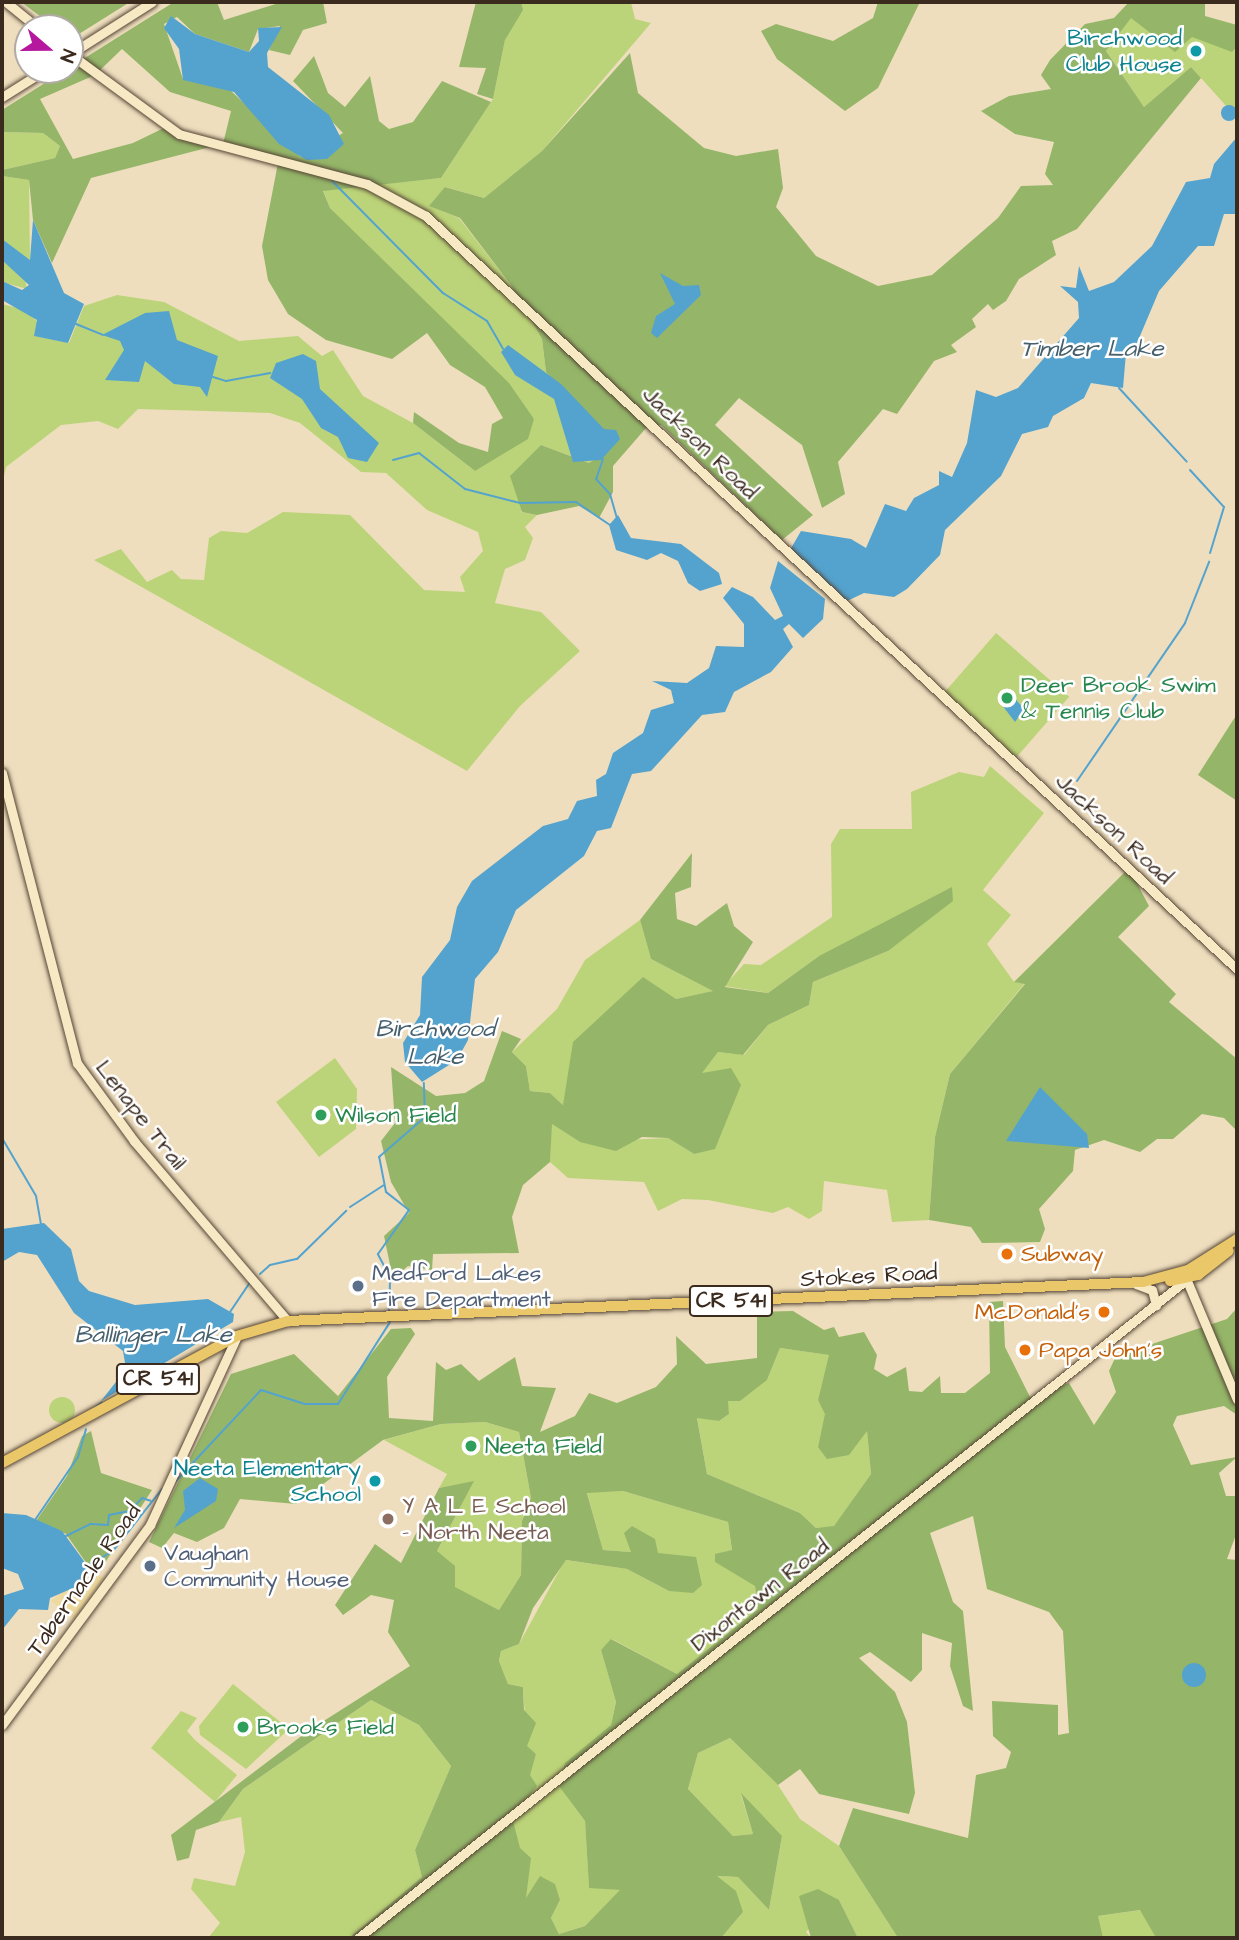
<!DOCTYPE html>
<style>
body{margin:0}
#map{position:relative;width:1239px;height:1940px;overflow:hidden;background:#eedebe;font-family:"Architects Daughter",sans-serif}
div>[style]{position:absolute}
.green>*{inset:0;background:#bcd479;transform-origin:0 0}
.round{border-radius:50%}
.forest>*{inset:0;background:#95b669}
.sand>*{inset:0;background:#eeda9e}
.water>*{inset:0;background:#54a3ce}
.stream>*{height:2px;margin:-1px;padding:0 1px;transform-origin:1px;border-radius:1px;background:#54a3ce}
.roads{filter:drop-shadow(0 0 2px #564536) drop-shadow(0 0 2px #564536)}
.secondary>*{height:9px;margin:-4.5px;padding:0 4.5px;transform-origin:4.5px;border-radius:4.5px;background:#f7e9c3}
.primary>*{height:10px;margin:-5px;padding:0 5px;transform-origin:5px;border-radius:5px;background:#eac769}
.dots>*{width:19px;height:19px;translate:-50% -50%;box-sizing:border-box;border:4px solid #fff;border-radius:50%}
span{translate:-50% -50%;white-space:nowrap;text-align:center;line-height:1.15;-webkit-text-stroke:5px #fff;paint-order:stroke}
.shield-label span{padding:2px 5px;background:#fff;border:2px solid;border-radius:5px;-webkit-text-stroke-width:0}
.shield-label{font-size:21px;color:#3b2a1e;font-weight:700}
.culture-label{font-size:23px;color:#0d838f}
.right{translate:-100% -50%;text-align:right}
.street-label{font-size:23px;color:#3b2a1e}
.leisure-label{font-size:23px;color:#27864d}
.left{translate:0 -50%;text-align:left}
.food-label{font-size:23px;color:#c56008}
.service-label{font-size:23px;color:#4e5e75}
.education-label{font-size:23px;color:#785e54}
.water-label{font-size:24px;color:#46606d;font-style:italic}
.frame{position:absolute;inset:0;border:4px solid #3b2a1e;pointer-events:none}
.north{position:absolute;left:14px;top:14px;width:70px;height:70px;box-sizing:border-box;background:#fff;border:2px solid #b1aaa5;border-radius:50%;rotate:110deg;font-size:19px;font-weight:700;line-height:28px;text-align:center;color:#3b2a1e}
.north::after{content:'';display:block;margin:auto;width:24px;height:32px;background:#b5179e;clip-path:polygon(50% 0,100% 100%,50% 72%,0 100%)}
</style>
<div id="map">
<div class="green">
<i style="clip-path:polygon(521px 2px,631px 2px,635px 19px,651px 23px,542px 151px,484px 198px,446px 187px,430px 206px,459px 218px,511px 285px,542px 339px,546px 372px,610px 450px,589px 463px,541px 445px,521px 512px,537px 515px,525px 527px,533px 538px,525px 560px,505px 569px,495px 603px,541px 612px,580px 651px,520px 706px,467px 771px,94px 560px,121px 549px,147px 582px,172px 570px,181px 579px,204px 580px,209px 538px,221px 531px,247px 533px,283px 512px,350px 515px,424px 590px,465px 592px,460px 577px,483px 551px,478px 532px,427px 510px,386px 473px,361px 472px,300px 423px,270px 413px,138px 409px,118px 429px,98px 421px,61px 425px,6px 467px,2px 486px,2px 304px,25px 310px,38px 322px,35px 336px,69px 343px,84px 306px,117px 295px,164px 302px,239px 341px,298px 336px,322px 356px,333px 350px,363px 396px,413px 423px,475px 471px,534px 419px,330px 208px,323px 190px,441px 178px,493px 99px,505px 40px)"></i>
<i style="clip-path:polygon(1131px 17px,1205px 22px,1232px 52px,1237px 47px,1237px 118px,1191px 67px,1144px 107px,1106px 51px)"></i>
<i style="clip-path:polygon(2px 132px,43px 133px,60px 146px,55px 158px,2px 170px)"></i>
<i style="clip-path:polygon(2px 176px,29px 180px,30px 260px,2px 242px)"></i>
<i style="clip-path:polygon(2px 253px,25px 278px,27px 289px,2px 282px)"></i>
<i style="left:996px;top:633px;width:97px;height:83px;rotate:41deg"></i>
<i style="clip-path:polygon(990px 766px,1044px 813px,983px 890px,1011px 915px,987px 944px,1014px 982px,1025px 983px,950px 1074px,935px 1137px,929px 1220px,892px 1222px,887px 1190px,824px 1181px,822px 1211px,809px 1219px,788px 1207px,773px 1213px,708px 1200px,682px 1199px,658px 1211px,644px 1182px,568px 1178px,550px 1162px,551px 1123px,580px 1142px,668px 1138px,694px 1154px,701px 1073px,718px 1052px,744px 1055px,768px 1025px,809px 1005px,813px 982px,888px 951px,819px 956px,768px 993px,724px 986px,744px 964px,761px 965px,832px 917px,831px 844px,840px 829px,912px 829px,911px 792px,959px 772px,984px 777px)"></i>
<i style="clip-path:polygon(640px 920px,651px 959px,714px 991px,676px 999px,563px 1105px,550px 1093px,530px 1091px,526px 1066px,512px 1052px,557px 1009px,585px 960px)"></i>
<i style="clip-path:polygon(335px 1058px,357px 1089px,356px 1129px,319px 1157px,276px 1102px)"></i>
<i style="clip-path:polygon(780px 1348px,830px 1355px,818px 1400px,826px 1414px,818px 1447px,867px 1430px,871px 1474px,834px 1527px,816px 1528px,800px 1513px,707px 1474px,697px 1417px,719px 1421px,729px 1414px,727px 1400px,767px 1380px)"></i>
<i class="round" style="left:49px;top:1397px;width:26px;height:26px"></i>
<i style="clip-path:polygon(485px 1422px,519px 1432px,531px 1498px,522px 1521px,521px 1575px,499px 1610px,454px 1587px,437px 1551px,473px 1482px,439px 1488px,447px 1474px,384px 1440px,441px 1424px)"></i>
<i style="clip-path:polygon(623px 1491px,728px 1522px,732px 1551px,755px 1586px,758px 1609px,677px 1674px,612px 1639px,601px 1650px,616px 1702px,611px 1725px,559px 1785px,585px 1821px,589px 1887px,621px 1890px,585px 1926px,559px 1934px,551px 1918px,560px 1900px,526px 1901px,512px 1817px,536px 1754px,527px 1747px,523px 1687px,508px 1684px,499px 1661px,501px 1651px,519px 1644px,565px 1560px,627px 1569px,669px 1591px,632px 1552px,603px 1550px,587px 1492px)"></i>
<i style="clip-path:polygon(233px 1684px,289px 1729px,246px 1769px,200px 1735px,199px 1726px)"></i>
<i style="clip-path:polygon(371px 1700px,419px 1725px,451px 1766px,415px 1850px,422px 1877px,349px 1938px,208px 1938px,220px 1923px,191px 1889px,194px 1878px,235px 1886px,245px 1852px,241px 1817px,219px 1822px,243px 1789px)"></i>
<i style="clip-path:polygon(181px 1711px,197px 1718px,187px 1731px,195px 1740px,237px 1775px,215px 1802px,151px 1748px)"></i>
<i style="clip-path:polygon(730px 1738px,778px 1785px,800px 1819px,839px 1846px,898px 1938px,858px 1938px,839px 1900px,806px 1932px,811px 1938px,721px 1938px,743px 1912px,716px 1876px,738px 1877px,769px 1910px,782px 1836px,741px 1795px,753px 1834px,733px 1836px,688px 1789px,698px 1753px)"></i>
<i style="clip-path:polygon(1141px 1910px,1156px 1938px,1100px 1936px,1098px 1916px)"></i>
</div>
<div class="forest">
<i style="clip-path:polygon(21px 2px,130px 2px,71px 39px,70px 28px,56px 28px)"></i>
<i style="clip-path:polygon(174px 2px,217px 2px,224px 20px,282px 2px,323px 2px,327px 23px,303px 30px,290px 55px,269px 50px,280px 26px,258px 29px,249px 52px,195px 34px,177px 17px,164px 24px,183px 79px,229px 89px,301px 157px,343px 133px,293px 81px,314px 56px,328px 93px,345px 107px,370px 76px,379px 121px,389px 129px,413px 122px,442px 81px,491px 102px,441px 178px,323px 191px,330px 208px,509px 383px,534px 419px,528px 439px,475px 471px,413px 423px,414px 412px,459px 443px,488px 452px,492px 424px,503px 418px,485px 387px,450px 365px,427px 333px,392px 359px,326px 340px,288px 314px,268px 280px,262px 246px,278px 163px,222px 148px,231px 111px,170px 92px,122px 49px,95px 75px,40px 99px,73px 159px,133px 143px,166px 127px,214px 146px,91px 178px,52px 263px,33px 220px,29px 180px,2px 176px,2px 170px,55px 158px,60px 146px,43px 133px,2px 132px,2px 110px)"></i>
<i style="clip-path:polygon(476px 2px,521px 2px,523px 10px,505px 40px,493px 99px,477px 94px,486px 68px,459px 67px)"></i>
<i style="clip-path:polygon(878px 2px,920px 2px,878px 88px,845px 111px,777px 59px,761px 31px,776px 24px,833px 41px,873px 18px)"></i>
<i style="clip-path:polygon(1129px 2px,1205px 2px,1205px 16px,1237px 25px,1237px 47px,1232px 52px,1192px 37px,1175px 52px,1131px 18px,1106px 51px,1144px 107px,1191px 67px,1201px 78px,1077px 229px,1052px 241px,1056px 255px,1019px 279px,1006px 301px,993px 310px,988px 304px,972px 319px,976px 327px,951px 345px,957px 352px,934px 361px,897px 414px,883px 409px,838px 462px,845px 494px,822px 508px,802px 445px,739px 398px,715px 425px,813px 515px,782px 540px,661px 425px,646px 428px,613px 466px,613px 492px,599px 518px,579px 506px,537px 515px,522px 512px,510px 476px,541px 445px,589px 463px,610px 450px,546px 372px,542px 339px,511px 285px,460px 218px,429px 206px,445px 187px,484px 198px,542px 151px,630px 53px,638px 93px,704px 148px,736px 156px,778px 149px,783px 188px,776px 207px,816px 256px,878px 286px,932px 275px,998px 218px,1021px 186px,1053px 185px,1045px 174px,1054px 142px,1015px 134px,981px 111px,1009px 96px,1051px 89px,1041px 75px,1050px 60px,1085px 24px,1114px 18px)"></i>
<i style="clip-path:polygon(1237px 714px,1237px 801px,1198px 775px)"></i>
<i style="clip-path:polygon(692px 853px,691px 887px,675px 893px,677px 919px,696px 926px,727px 903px,734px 926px,753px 942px,725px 987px,768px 993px,819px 956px,952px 887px,953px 901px,888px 951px,813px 982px,809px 1005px,768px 1025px,743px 1055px,718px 1052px,702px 1073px,731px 1068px,741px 1085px,715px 1149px,694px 1154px,668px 1138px,642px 1137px,616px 1151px,580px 1142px,552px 1124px,550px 1162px,523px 1185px,512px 1217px,519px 1253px,433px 1254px,432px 1270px,408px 1266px,393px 1279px,384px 1236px,409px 1213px,391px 1182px,381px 1141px,395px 1123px,391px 1067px,436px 1096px,465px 1093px,484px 1081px,502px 1031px,521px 1039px,512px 1052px,526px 1066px,530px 1091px,550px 1093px,563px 1105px,573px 1042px,643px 977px,676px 999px,713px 991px,651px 959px,640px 920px)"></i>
<i style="clip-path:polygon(1129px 868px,1149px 906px,1118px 937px,1176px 994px,1169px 1002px,1237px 1059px,1237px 1131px,1224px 1118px,1202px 1114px,1173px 1139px,1157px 1139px,1140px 1152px,1104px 1140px,1075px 1150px,1073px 1171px,1039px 1209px,1045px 1229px,1040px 1242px,982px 1243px,971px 1227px,929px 1220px,935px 1137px,950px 1074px,1025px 984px,1014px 982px)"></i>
<i style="clip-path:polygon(evenodd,1003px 1301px,1005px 1347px,1030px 1397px,1069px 1383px,1094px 1425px,1116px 1392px,1109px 1371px,1116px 1356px,1227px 1319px,1237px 1308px,1237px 1415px,1224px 1406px,1177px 1416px,1173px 1425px,1191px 1465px,1237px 1457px,1219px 1473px,1226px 1496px,1237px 1496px,1237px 1532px,1227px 1559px,1237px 1560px,1237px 1938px,1156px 1938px,1140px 1910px,1098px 1916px,1103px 1938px,898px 1938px,839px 1846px,853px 1808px,968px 1838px,976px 1775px,1006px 1768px,1011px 1752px,993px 1736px,992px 1701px,1058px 1705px,1058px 1735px,1069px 1733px,1063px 1631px,1049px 1612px,987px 1589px,973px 1516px,930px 1533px,953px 1602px,963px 1611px,973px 1711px,963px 1706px,950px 1666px,952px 1643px,922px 1633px,922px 1670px,911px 1682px,870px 1652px,859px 1658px,895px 1692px,907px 1722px,915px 1793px,909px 1814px,819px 1794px,800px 1769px,778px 1785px,730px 1738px,698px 1753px,688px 1789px,733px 1836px,753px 1834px,741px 1793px,782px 1836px,769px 1910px,738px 1877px,717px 1876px,736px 1891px,743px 1912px,721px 1938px,349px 1938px,422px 1877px,415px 1850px,451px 1766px,419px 1725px,371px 1700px,243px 1789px,219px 1822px,196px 1830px,189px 1858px,177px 1861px,171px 1835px,308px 1731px,410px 1666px,388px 1632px,394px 1600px,371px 1595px,343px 1615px,335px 1605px,375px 1544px,401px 1563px,439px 1488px,474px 1481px,437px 1551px,455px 1566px,455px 1587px,499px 1610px,521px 1575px,522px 1521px,531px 1498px,519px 1432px,485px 1422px,441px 1424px,383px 1440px,296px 1504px,240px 1499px,224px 1528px,197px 1542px,174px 1533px,162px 1548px,149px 1542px,231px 1374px,294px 1354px,338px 1396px,391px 1329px,411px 1328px,415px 1334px,387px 1377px,389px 1418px,433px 1421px,436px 1362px,446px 1370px,461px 1364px,479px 1381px,515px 1357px,522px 1386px,556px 1388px,540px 1432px,575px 1416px,589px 1393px,617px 1403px,656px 1387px,677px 1364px,676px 1336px,706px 1364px,757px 1358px,757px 1312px,793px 1311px,824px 1330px,834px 1327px,839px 1337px,864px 1332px,877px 1355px,874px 1369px,887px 1377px,906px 1367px,909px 1391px,922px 1392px,940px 1376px,941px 1393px,965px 1393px,990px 1373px,989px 1302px,1003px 1301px,780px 1348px,829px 1355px,818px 1400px,825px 1414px,818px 1447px,827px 1459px,849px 1455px,867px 1431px,871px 1474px,834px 1526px,816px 1528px,800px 1513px,707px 1474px,697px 1418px,719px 1421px,729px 1414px,728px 1401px,740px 1401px,767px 1380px,780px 1348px,1003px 1301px,623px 1491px,728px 1522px,732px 1550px,715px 1554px,715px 1562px,755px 1586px,758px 1609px,677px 1674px,611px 1639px,601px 1650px,616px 1702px,611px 1725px,565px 1763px,559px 1786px,585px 1821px,589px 1888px,620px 1890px,585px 1926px,559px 1934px,551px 1918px,560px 1900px,555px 1884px,540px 1876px,526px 1898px,531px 1858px,520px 1848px,512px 1817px,537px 1786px,530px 1775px,536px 1754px,527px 1746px,536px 1723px,524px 1710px,523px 1687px,508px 1684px,499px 1661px,501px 1651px,519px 1644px,533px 1608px,566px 1560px,627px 1569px,669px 1591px,693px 1593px,702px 1585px,696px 1557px,658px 1553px,655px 1539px,632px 1526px,624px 1533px,631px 1552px,603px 1550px,587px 1493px,623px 1491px)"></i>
<i style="clip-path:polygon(91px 1431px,101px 1473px,152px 1490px,101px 1569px,87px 1564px,66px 1534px,36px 1521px,67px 1476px,82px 1436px)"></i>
<i style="clip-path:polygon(818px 1889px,839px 1900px,858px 1938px,811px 1938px,799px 1896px)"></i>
</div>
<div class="sand">
<i style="clip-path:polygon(92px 1571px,104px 1578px,74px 1619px,51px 1601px)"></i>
</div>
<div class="water">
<i style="clip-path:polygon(171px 16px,195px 34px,249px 52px,259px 41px,258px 28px,282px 27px,267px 53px,268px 67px,329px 115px,344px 144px,327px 159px,307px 160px,279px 144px,234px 92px,183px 80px,179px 49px,164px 28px)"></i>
<i class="round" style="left:1221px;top:105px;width:16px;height:16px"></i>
<i style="clip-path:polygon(1237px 137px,1237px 214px,1224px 214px,1214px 246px,1198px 246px,1159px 291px,1137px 343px,1126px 353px,1123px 388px,1091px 383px,1084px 398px,1053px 416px,1048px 427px,1022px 434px,1001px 476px,945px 530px,940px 555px,907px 589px,894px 597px,864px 593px,847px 601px,790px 550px,801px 531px,851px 539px,866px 548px,885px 504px,906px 511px,914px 498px,939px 485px,939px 471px,952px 477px,967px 443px,976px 390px,996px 397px,1018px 388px,1079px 318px,1078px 302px,1060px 286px,1076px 288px,1079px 266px,1089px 291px,1114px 282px,1152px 246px,1186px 182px,1210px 178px,1214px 164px)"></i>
<i style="clip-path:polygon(33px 220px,64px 293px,84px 304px,68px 343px,34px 336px,37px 320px,2px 300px,2px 281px,22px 290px,29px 285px,3px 261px,2px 239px,30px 260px)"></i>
<i style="clip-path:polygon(660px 273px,683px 286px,699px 285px,701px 295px,657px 338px,651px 333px,656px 316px,675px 304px)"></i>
<i style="clip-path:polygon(169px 311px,177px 340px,218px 356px,207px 397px,200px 387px,174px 384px,145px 361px,139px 382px,105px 380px,124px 350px,120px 341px,102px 335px,145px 313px)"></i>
<i style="clip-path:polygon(508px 345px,561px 384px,604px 429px,616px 430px,620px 439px,601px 460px,573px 462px,554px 399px,515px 375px,501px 352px)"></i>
<i style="clip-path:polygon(303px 354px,316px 361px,320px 389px,379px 443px,367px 462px,348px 458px,338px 437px,321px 428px,302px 399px,270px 378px,276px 363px)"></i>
<i style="clip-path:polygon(618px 515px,631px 538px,681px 544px,719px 573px,722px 584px,700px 591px,688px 583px,678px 561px,661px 553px,647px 560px,616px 550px,609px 525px)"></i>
<i style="clip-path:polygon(778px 561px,825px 599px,823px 619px,803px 638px,789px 624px,783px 629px,793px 647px,771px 672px,734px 692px,725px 712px,702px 715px,651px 771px,632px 774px,611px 828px,597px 831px,584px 856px,516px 910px,498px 952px,475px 979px,468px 1040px,457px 1060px,422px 1082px,405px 1062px,403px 1043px,420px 1015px,422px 977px,450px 940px,457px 907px,472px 881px,543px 826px,568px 819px,577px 801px,597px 796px,596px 780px,606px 774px,613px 753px,643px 733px,651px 710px,674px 703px,671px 690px,652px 681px,687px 683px,709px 668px,716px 646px,744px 647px,744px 624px,723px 598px,732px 587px,753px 597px,775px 620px,783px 616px,770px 588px)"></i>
<i style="clip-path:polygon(1011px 694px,1024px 709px,1015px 722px,1002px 705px)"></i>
<i style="clip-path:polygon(1040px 1087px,1087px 1134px,1089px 1148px,1006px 1141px)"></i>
<i style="clip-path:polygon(44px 1223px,71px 1249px,79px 1281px,89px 1291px,135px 1305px,208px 1299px,234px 1314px,233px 1322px,101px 1401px,126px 1369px,123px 1351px,74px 1313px,37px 1255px,19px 1252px,2px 1262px,2px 1229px)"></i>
<i style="clip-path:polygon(200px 1478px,218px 1489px,216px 1501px,174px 1528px,185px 1510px,183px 1491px)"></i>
<i style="clip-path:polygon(2px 1513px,26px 1515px,62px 1531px,89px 1568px,80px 1585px,50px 1598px,48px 1610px,19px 1609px,2px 1630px,2px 1596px,24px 1589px,18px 1574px,2px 1568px)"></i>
<i class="round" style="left:1182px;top:1663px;width:24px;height:24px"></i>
</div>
<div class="stream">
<i style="left:332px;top:181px;width:158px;rotate:45.3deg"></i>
<i style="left:443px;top:293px;width:52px;rotate:32.5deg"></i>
<i style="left:487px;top:321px;width:32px;rotate:60deg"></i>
<i style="left:76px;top:324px;width:29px;rotate:22deg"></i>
<i style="left:213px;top:377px;width:14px;rotate:17deg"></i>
<i style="left:226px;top:381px;width:45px;rotate:-10.3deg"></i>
<i style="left:1119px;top:388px;width:100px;rotate:47.4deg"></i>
<i style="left:603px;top:459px;width:21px;rotate:109deg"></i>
<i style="left:596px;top:479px;width:21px;rotate:47deg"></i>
<i style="left:610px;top:494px;width:25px;rotate:74deg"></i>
<i style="left:393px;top:460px;width:27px;rotate:-15deg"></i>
<i style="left:419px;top:453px;width:58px;rotate:38deg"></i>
<i style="left:465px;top:489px;width:57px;rotate:14.3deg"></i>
<i style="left:520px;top:503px;width:56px;rotate:-1deg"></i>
<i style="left:576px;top:502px;width:41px;rotate:34.1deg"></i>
<i style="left:1190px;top:470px;width:50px;rotate:47.4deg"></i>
<i style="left:1224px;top:507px;width:48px;rotate:106.9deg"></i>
<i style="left:1077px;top:781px;width:191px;rotate:-55.6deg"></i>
<i style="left:1185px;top:623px;width:66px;rotate:-68.5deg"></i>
<i style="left:2px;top:1138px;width:67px;rotate:59.6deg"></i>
<i style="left:36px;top:1196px;width:28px;rotate:80deg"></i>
<i style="left:350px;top:1207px;width:40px;rotate:-32.9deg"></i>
<i style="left:260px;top:1274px;width:13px;rotate:-42deg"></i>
<i style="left:270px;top:1265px;width:28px;rotate:-13deg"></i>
<i style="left:297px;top:1259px;width:69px;rotate:-44.4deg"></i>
<i style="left:389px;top:1311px;width:34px;rotate:-88deg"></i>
<i style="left:390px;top:1277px;width:26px;rotate:-118deg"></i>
<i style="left:378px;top:1254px;width:54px;rotate:-54.8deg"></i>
<i style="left:409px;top:1210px;width:29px;rotate:-142deg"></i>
<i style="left:386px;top:1192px;width:36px;rotate:-101deg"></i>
<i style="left:379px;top:1157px;width:61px;rotate:-41deg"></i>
<i style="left:425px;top:1117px;width:34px;rotate:-92deg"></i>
<i style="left:230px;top:1312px;width:36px;rotate:-56deg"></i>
<i style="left:93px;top:1409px;width:11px;rotate:-38deg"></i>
<i style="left:174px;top:1483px;width:127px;rotate:-46.9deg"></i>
<i style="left:261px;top:1390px;width:46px;rotate:17.7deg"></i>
<i style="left:305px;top:1404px;width:33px"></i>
<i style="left:338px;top:1404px;width:97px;rotate:-57.6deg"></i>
<i style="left:35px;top:1520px;width:76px;rotate:-55.7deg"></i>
<i style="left:78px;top:1457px;width:29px;rotate:-74deg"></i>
<i style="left:66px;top:1536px;width:28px;rotate:-26deg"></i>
<i style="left:91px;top:1524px;width:17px;rotate:3deg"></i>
<i style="left:108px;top:1525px;width:10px;rotate:-84deg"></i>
<i style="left:109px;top:1515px;width:21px;rotate:-11deg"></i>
<i style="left:130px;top:1511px;width:18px;rotate:-47deg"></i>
<i style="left:142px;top:1498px;width:9px;rotate:18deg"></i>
<i style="left:87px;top:1566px;width:30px;rotate:-30deg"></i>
<i style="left:113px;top:1551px;width:79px;rotate:-51.7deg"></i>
</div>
<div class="roads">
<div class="secondary">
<i style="left:6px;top:2px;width:41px;rotate:39.1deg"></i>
<i style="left:70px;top:54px;width:135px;rotate:36.3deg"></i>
<i style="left:179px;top:134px;width:195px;rotate:14.9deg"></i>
<i style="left:367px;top:184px;width:67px;rotate:28.5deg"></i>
<i style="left:426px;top:216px;width:1107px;rotate:42.88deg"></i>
<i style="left:70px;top:54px;width:97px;rotate:-32.4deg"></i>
<i style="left:2px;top:97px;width:51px;rotate:-32.1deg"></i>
<i style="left:2px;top:773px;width:300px;rotate:75.5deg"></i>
<i style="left:77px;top:1063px;width:97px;rotate:53.8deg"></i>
<i style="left:134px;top:1141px;width:237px;rotate:49.5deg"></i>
<i style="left:1185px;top:1276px;width:134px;rotate:67.2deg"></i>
<i style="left:1136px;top:1284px;width:17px;rotate:21deg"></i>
<i style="left:1152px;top:1290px;width:16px;rotate:75deg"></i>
<i style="left:2px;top:1725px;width:249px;rotate:-53.5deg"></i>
<i style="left:150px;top:1525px;width:208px;rotate:-65.3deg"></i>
<i style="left:358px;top:1938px;width:1058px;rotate:-38.47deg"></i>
</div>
<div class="primary">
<i style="left:1170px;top:1281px;width:29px;rotate:-12deg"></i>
<i style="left:1198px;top:1275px;width:39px;rotate:-38deg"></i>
<i style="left:2px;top:1463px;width:267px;rotate:-28.4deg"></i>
<i style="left:237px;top:1336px;width:53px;rotate:-16.4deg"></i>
<i style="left:288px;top:1321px;width:856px;rotate:-2.61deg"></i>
<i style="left:1143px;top:1282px;width:47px;rotate:-14.9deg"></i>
<i style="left:1188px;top:1270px;width:58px;rotate:-32.3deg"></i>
</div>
</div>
<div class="dots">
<i style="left:1196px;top:51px;background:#0f9aa8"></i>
<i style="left:1007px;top:698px;background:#2e9e5b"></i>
<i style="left:321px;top:1115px;background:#2e9e5b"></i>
<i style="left:1007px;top:1254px;background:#e8710a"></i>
<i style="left:358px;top:1286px;background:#5c6f8a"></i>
<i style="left:1104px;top:1312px;background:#e8710a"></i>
<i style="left:1025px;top:1350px;background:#e8710a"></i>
<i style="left:471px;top:1446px;background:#2e9e5b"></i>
<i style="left:375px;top:1481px;background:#0f9aa8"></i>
<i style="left:388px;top:1519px;background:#8d6e63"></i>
<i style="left:150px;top:1566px;background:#5c6f8a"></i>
<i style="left:243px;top:1727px;background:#2e9e5b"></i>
</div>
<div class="shield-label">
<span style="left:731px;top:1301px">CR 541</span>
<span style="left:158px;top:1379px">CR 541</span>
</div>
<div class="culture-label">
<span class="right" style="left:1182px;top:51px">Birchwood<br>Club House</span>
<span class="right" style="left:361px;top:1481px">Neeta Elementary<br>School</span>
</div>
<div class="street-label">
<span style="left:700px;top:443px;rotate:44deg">Jackson Road</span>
<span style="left:1114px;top:829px;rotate:43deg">Jackson Road</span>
<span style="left:141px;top:1115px;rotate:52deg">Lenape Trail</span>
<span style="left:869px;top:1276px;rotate:-3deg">Stokes Road</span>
<span style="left:84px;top:1580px;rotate:-55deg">Tabernacle Road</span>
<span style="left:760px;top:1595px;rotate:-38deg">Dixontown Road</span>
</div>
<div class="leisure-label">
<span class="left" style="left:1021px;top:698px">Deer Brook Swim<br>&amp; Tennis Club</span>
<span class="left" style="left:335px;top:1115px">Wilson Field</span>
<span class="left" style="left:485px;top:1446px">Neeta Field</span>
<span class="left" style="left:257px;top:1727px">Brooks Field</span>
</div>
<div class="food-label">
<span class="left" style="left:1021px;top:1254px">Subway</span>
<span class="right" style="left:1090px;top:1312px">McDonald's</span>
<span class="left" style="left:1039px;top:1350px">Papa John's</span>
</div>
<div class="service-label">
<span class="left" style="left:372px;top:1286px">Medford Lakes<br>Fire Department</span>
<span class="left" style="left:164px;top:1566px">Vaughan<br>Community House</span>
</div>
<div class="education-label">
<span class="left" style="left:402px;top:1519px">Y A L E School<br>- North Neeta</span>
</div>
<div class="water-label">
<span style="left:1092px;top:350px">Timber Lake</span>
<span style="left:435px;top:1044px">Birchwood<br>Lake</span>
<span style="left:153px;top:1336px">Ballinger Lake</span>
</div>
<div class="frame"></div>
<div class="north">N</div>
</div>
